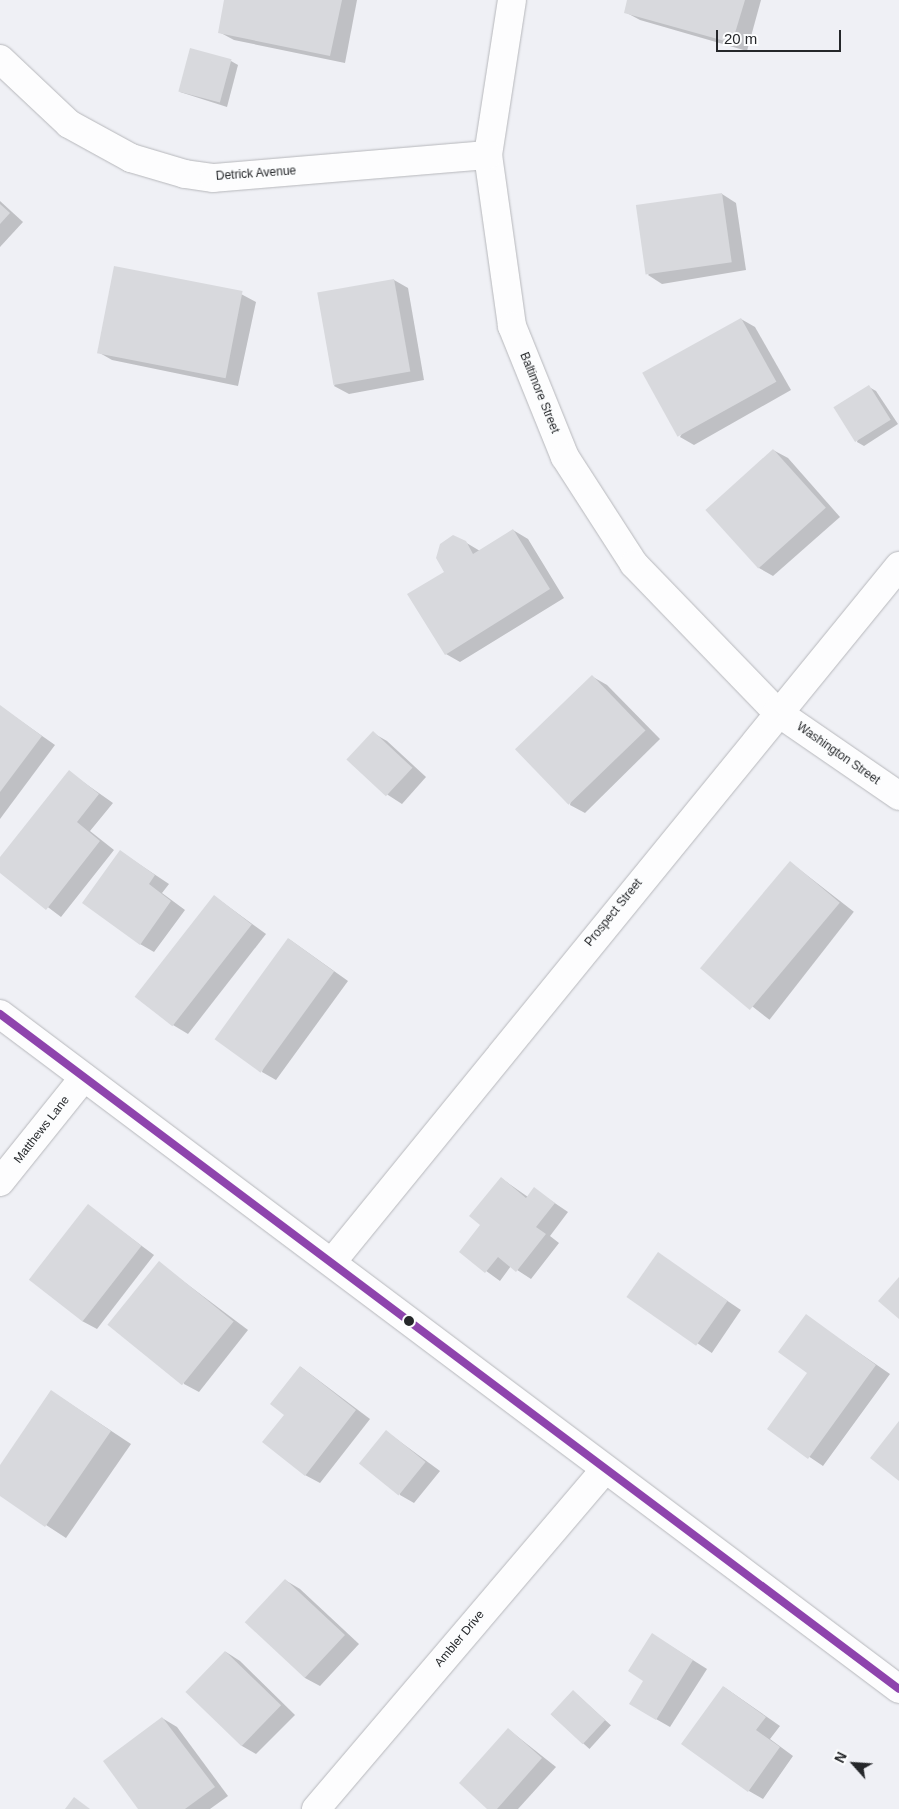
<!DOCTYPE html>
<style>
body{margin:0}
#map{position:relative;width:899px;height:1809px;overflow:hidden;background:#eff0f5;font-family:Helvetica,sans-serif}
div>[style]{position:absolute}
.shadow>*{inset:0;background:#0003;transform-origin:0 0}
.building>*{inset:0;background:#d8d9dd;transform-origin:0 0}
.roads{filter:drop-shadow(0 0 1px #b6b7bb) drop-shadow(0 0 1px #b6b7bb)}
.minor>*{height:28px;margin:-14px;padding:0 14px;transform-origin:14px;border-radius:14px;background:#fdfdfe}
.bus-1>*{height:8px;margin:-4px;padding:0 4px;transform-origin:4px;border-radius:4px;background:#8e44ad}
.dots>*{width:14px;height:14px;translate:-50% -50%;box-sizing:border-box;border:2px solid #fcfdfe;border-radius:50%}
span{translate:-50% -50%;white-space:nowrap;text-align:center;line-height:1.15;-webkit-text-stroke:4.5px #fcfdfe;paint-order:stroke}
.street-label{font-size:12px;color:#25272a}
.north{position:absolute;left:829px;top:1739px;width:50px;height:50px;-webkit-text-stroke:4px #fcfdfe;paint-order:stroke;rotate:296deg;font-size:14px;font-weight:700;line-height:20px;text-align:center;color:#25272a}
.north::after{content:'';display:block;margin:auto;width:18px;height:22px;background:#25272a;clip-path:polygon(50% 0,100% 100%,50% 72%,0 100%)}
.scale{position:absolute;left:716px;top:30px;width:125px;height:22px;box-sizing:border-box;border:2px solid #25272a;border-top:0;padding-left:6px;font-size:15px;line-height:18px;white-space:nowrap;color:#25272a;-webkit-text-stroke:4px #fcfdfe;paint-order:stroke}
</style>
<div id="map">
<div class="shadow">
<i style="clip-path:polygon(226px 0,357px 0,345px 63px,234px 40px,219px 32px)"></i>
<i style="clip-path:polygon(629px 0,761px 0,747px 51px,640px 20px,625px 12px)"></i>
<i style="clip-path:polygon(231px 61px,238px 65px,227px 107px,180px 92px)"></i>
<i style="clip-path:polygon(722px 194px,736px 203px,746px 270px,662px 284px,648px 275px)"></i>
<i style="clip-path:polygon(0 201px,23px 222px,0 247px)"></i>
<i style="clip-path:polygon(394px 280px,408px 288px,424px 380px,349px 394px,334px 386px)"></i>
<i style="clip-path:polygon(241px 294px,256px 302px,238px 386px,112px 360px,98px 352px)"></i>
<i style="clip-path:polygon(741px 319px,755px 327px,791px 390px,694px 445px,680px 437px)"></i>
<i style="clip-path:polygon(869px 387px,876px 391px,898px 424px,864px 446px,857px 442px)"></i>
<i style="clip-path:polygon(773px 450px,788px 458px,840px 517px,773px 576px,759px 568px)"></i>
<i style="clip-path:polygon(513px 530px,528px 539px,564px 598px,460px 662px,446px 654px,445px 572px,465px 542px,480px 551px)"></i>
<i style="clip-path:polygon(593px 677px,607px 685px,660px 739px,585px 813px,570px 805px)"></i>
<i style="clip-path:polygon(1px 707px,55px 745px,0 819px,0 708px)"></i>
<i style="clip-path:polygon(373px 733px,387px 741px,426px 777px,402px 804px,388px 795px,349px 760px)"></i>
<i style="clip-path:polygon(69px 772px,113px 803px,90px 831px,114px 850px,61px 917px,0 871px,0 859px)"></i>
<i style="clip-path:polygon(121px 852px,169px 884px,162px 893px,185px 910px,154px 952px,140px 944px)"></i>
<i style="left:790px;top:862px;width:81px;height:137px;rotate:38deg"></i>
<i style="clip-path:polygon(214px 896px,266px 934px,188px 1034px,173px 1025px)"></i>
<i style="clip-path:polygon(289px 939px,348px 981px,276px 1080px,262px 1072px)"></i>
<i style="clip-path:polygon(501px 1178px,528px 1197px,534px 1189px,568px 1212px,550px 1236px,559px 1243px,531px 1279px,511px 1266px,500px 1281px,460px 1252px,482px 1224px)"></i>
<i style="clip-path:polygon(88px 1206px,154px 1255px,97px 1329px,82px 1321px)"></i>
<i style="left:658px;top:1254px;width:100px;height:52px;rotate:34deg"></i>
<i style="clip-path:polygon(159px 1263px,248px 1330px,199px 1392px,184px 1384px)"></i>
<i style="clip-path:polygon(806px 1316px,890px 1374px,823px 1466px,768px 1429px,809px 1373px)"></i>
<i style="clip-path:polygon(301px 1367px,370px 1419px,320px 1483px,305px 1475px,286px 1415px)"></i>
<i style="clip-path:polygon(51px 1391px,131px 1444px,66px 1538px,0 1495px,0 1467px)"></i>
<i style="clip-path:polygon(387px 1432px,440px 1471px,414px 1503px,400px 1495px)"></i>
<i style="clip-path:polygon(285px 1580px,300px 1589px,359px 1644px,320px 1686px,305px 1678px)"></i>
<i style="clip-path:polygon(666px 1643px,707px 1669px,670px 1727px,656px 1719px)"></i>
<i style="clip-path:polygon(226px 1652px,240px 1661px,295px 1715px,256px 1754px,242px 1746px)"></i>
<i style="clip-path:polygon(724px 1687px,780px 1726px,770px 1739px,793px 1756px,763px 1799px,749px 1791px)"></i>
<i style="left:573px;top:1691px;width:51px;height:32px;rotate:42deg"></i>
<i style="clip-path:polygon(162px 1718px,177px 1727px,228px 1796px,210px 1809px,140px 1809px)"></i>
<i style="clip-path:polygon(508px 1729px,556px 1767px,518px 1809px,489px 1809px)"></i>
</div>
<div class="building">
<i style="clip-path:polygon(224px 0,342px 0,330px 56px,218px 33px)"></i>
<i style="clip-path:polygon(627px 0,745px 0,732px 43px,624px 13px)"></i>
<i style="left:190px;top:48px;width:43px;height:45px;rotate:15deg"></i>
<i style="left:722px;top:193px;width:70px;height:87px;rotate:82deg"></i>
<i style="clip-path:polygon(0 204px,10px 213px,0 224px)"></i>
<i style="left:114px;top:266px;width:131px;height:89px;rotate:11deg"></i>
<i style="left:394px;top:279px;width:94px;height:78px;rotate:80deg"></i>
<i style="left:741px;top:318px;width:73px;height:113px;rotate:61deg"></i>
<i style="left:869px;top:385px;width:41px;height:42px;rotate:58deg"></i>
<i style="left:773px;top:449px;width:79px;height:91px;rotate:48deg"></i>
<i style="clip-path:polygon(513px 529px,550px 589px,445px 655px,407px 594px,444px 572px,436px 558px,440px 544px,453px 535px,466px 541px,473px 554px)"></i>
<i style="left:592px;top:675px;width:77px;height:107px;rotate:46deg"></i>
<i style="clip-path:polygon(0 705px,42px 736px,0 792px)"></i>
<i style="left:373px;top:731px;width:54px;height:39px;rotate:43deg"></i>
<i style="clip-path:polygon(69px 770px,99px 794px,77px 822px,100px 841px,46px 910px,0 873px,0 857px)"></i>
<i style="clip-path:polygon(120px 850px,155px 875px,149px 884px,171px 901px,140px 945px,82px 903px)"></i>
<i style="left:790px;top:861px;width:65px;height:140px;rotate:40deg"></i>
<i style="left:214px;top:895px;width:48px;height:129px;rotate:38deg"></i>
<i style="left:288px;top:938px;width:57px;height:125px;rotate:36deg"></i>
<i style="clip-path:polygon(501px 1177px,526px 1198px,534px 1187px,555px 1203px,536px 1227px,546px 1234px,516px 1272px,498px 1257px,485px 1273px,459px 1252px,480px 1225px,469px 1216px)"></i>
<i style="left:88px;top:1204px;width:68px;height:96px;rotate:38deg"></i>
<i style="left:658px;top:1252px;width:85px;height:55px;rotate:35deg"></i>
<i style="left:159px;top:1261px;width:96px;height:82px;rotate:39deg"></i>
<i style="clip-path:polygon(899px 1277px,899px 1319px,878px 1301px)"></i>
<i style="clip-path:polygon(806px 1314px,876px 1365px,808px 1459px,767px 1429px,807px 1373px,778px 1352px)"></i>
<i style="clip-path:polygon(300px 1366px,356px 1410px,305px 1476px,262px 1442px,284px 1415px,270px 1404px)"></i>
<i style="clip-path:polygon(51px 1390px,111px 1431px,45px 1527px,0 1496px,0 1465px)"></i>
<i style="clip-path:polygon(899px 1421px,899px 1481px,870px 1458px)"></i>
<i style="left:386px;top:1430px;width:51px;height:43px;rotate:39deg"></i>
<i style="left:285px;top:1579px;width:82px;height:59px;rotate:43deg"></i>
<i style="clip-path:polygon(652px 1633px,693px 1660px,656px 1720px,629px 1704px,643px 1681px,628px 1671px)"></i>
<i style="left:225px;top:1651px;width:78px;height:57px;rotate:44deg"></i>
<i style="clip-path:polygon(723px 1686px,766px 1717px,756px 1730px,780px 1747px,748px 1792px,681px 1744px)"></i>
<i style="left:573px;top:1690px;width:44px;height:33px;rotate:43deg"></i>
<i style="clip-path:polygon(162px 1717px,215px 1787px,185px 1809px,138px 1809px,103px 1761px)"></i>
<i style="clip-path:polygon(508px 1728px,542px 1758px,497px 1809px,487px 1809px,459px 1783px)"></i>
<i style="clip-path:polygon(74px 1797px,90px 1809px,65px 1809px)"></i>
</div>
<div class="roads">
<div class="minor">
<i style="left:512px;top:0;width:157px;rotate:98.8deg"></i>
<i style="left:488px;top:155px;width:173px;rotate:82deg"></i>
<i style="left:512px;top:326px;width:141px;rotate:68deg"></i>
<i style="left:565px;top:457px;width:127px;rotate:57.2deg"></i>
<i style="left:634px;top:564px;width:206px;rotate:46deg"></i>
<i style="left:777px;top:712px;width:148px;rotate:34.5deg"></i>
<i style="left:0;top:59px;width:95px;rotate:43.3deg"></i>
<i style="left:69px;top:124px;width:71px;rotate:28.7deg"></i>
<i style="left:131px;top:158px;width:56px;rotate:16.5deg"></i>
<i style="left:185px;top:174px;width:29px;rotate:8deg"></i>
<i style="left:214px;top:178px;width:275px;rotate:-4.8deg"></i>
<i style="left:0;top:1014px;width:1124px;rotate:36.9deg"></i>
<i style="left:0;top:1182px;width:134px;rotate:-51.3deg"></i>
<i style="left:332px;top:1262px;width:898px;rotate:-50.83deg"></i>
<i style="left:316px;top:1809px;width:446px;rotate:-49.6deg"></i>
</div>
</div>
<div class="bus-1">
<i style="left:0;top:1014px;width:1124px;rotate:36.9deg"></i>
</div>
<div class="dots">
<i style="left:409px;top:1321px;background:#25272a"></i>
</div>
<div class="street-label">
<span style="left:256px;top:174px;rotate:-4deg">Detrick Avenue</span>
<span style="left:539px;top:393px;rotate:68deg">Baltimore Street</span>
<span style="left:838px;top:754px;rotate:35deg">Washington Street</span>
<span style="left:614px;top:913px;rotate:-51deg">Prospect Street</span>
<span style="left:42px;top:1130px;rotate:-52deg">Matthews Lane</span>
<span style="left:460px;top:1639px;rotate:-50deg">Ambler Drive</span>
</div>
<div class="north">N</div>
<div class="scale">20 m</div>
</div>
